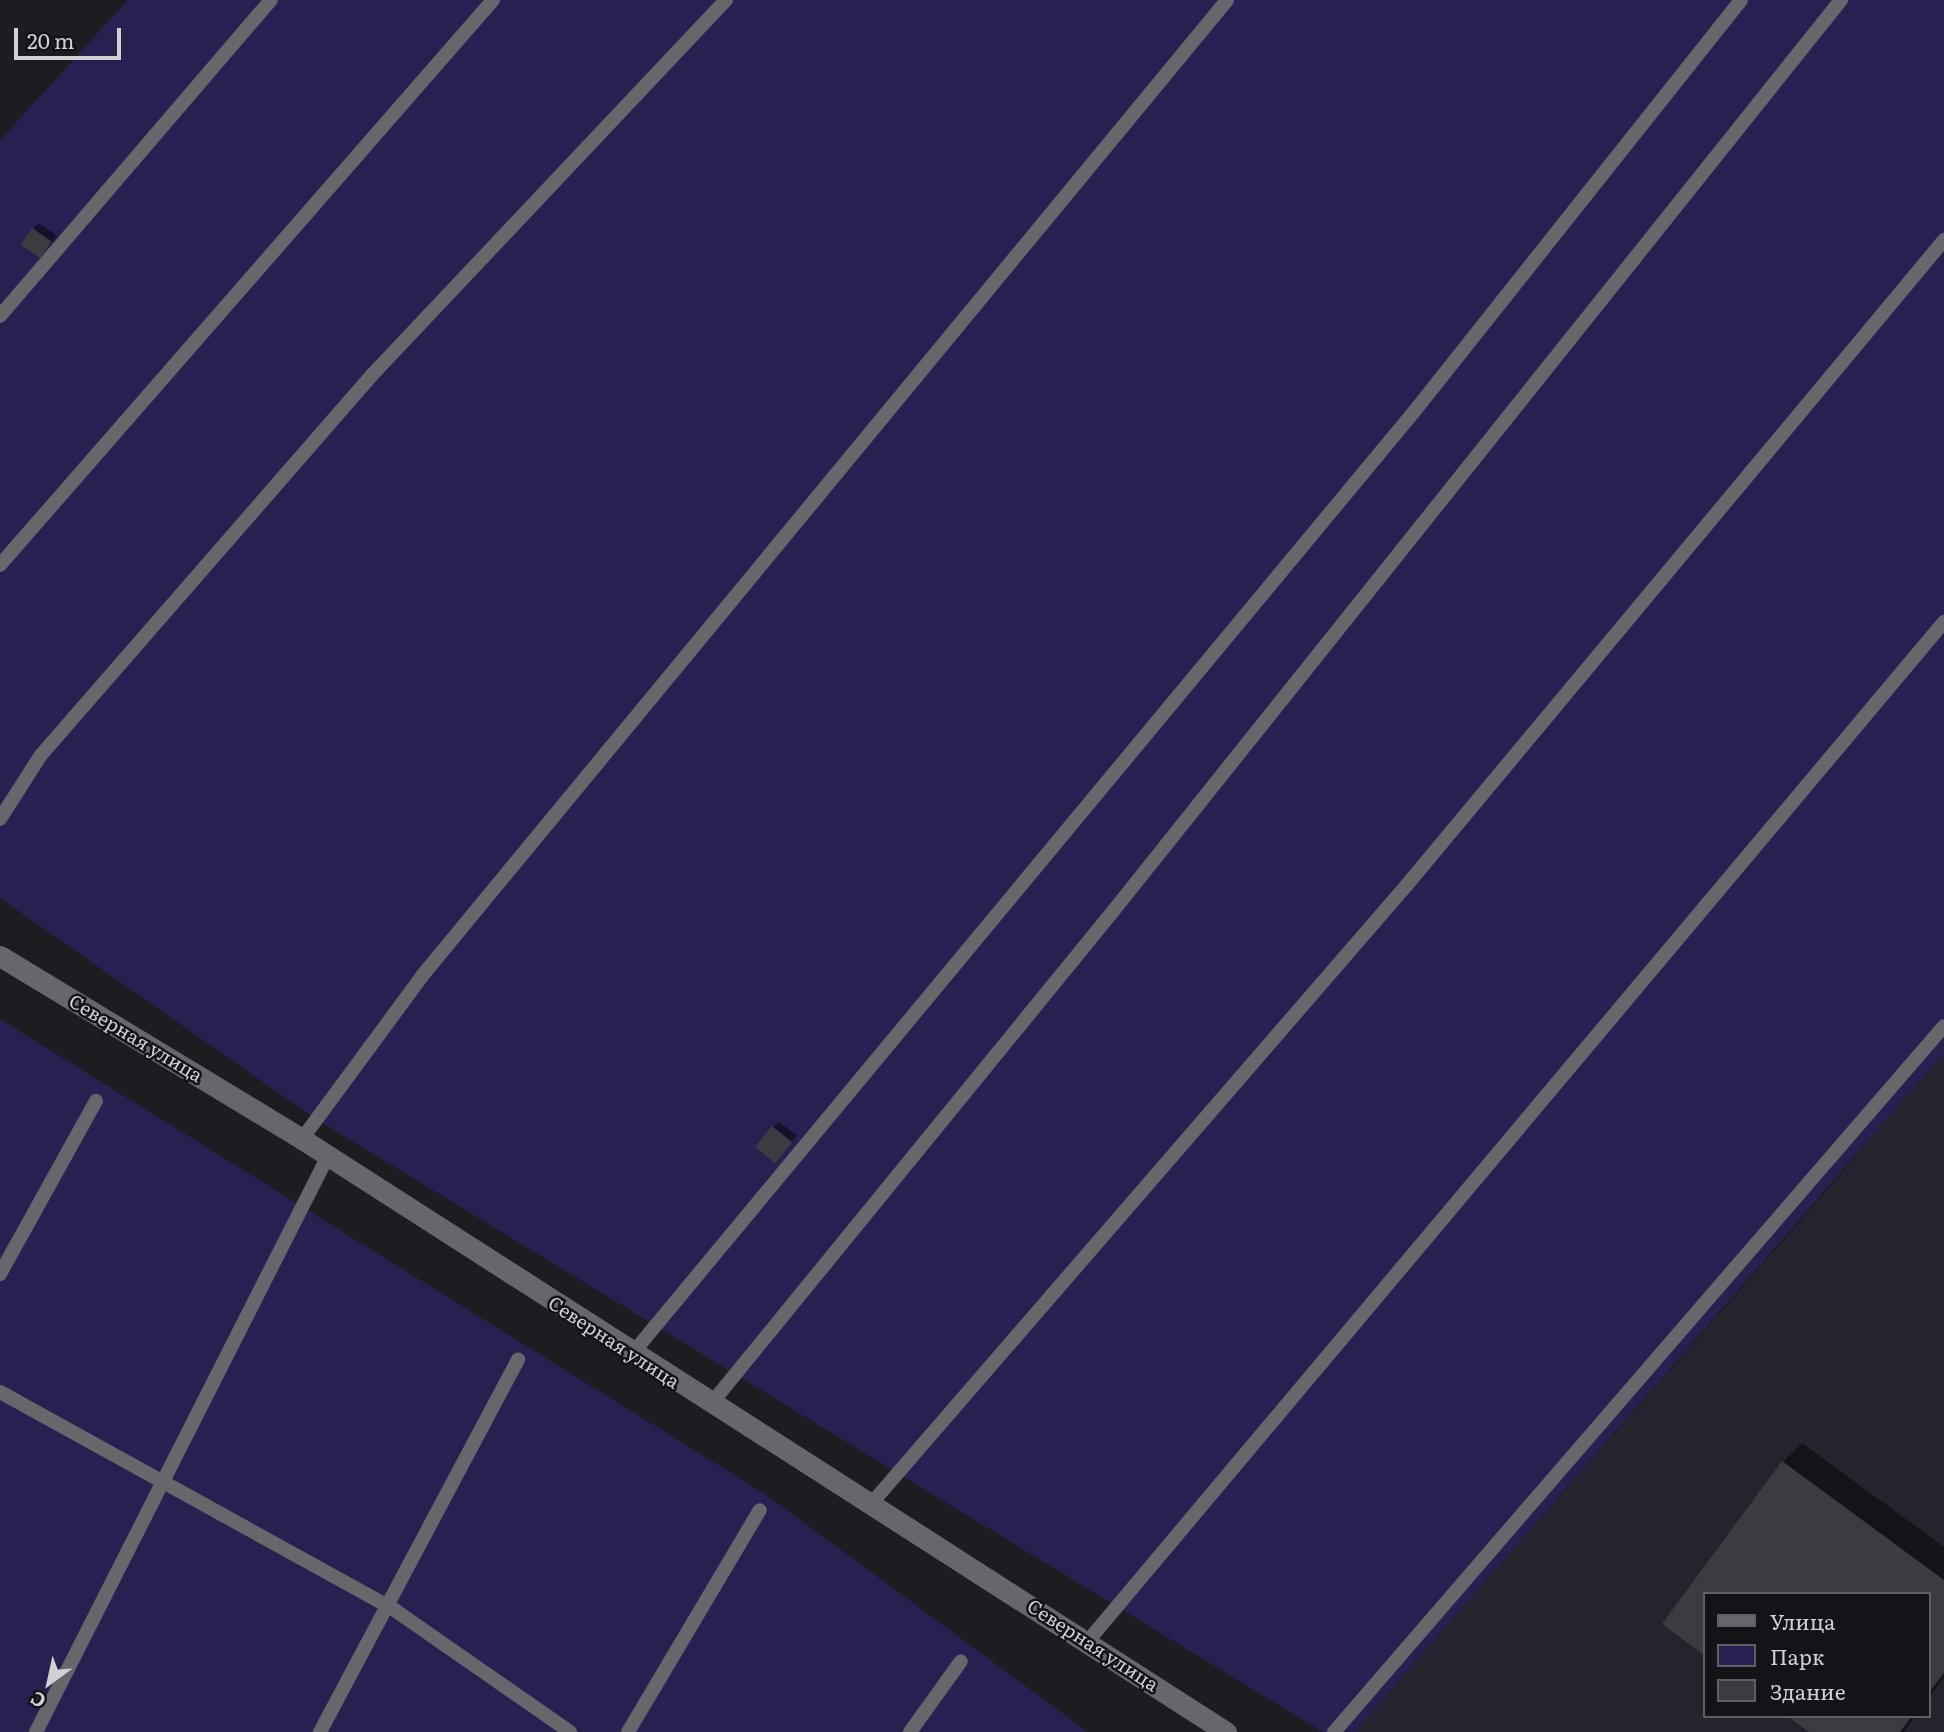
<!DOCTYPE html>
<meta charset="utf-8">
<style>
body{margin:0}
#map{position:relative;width:1944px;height:1732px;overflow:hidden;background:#1d1d21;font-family:Literata,serif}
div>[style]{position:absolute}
.built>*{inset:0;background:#24242e}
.green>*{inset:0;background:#292051}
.shadow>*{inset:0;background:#0007}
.building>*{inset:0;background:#3b3b40;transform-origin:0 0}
.lane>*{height:14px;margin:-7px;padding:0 7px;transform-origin:7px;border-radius:7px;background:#66666b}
.street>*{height:21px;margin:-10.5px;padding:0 10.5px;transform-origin:10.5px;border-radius:10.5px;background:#66666b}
span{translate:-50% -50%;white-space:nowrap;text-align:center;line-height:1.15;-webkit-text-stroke:5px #141418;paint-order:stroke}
.street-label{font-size:19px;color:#d1d1d4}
.legend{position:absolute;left:1703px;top:1592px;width:228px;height:126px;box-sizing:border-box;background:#141418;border:2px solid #606063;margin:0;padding:9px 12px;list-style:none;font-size:21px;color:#d1d1d4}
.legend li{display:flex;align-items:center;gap:14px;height:35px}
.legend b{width:35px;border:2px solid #606063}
.north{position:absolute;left:14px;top:1648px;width:70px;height:70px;-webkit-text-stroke:5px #141418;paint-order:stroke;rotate:213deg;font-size:19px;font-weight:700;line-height:28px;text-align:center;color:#d1d1d4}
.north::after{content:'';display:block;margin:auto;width:24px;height:32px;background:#d1d1d4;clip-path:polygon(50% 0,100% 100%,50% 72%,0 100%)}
.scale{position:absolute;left:14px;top:28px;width:107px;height:32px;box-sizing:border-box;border:4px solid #d1d1d4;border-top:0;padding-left:9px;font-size:21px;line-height:24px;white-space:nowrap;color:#d1d1d4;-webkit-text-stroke:5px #141418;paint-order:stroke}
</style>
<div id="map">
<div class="built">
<i style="clip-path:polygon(evenodd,1944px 1052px,1944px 1732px,1355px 1732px,1823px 1195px,1944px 1052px,1704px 1594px,1928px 1594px,1928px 1716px,1704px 1716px,1704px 1594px)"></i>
</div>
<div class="green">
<i style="clip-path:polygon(128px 0,1944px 0,1944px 1053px,1355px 1732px,1323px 1732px,316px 1119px,0 898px,0 140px)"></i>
<i style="clip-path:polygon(0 1019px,768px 1496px,1088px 1732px,0 1732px)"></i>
</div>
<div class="shadow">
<i style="clip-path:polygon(39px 223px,57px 236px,46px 250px,33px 229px)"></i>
<i style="clip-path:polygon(779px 1122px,797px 1135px,782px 1154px,773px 1127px)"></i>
<i style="clip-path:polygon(1802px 1443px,1944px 1547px,1944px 1677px,1928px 1699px,1928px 1594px,1704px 1594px,1704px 1653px,1664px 1623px,1783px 1462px)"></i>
<i style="clip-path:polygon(1790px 1716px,1915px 1716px,1904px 1732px,1812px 1732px)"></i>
</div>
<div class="building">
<i style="left:32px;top:228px;width:24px;height:20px;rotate:35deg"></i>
<i style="left:772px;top:1126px;width:26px;height:27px;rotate:39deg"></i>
<i style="clip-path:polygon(1782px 1461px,1944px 1580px,1944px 1673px,1928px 1694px,1928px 1594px,1704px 1594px,1704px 1655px,1662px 1624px)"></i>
<i style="clip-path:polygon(1787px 1716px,1912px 1716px,1900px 1732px,1809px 1732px)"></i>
</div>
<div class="lane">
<i style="left:0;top:316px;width:416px;rotate:-49.4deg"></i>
<i style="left:0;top:565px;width:750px;rotate:-48.89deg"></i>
<i style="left:0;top:819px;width:76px;rotate:-57.4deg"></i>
<i style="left:41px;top:755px;width:504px;rotate:-48.94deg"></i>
<i style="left:372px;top:375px;width:516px;rotate:-46.65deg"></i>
<i style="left:302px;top:1139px;width:202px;rotate:-53.6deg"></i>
<i style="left:422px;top:976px;width:1265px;rotate:-50.48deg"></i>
<i style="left:0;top:1274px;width:198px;rotate:-61deg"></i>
<i style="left:632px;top:1354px;width:1223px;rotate:-50.31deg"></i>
<i style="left:1413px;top:413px;width:527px;rotate:-51.54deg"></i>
<i style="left:0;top:1392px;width:453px;rotate:28.9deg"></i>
<i style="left:396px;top:1611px;width:212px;rotate:34.8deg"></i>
<i style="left:711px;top:1404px;width:638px;rotate:-50.79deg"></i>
<i style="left:1114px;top:910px;width:1165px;rotate:-51.38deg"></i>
<i style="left:871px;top:1504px;width:817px;rotate:-49.12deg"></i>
<i style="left:1406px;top:886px;width:841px;rotate:-50.21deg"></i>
<i style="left:1088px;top:1641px;width:1331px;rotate:-49.97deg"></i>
<i style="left:36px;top:1732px;width:646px;rotate:-63.12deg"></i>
<i style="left:320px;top:1732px;width:422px;rotate:-62deg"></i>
<i style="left:628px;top:1732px;width:258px;rotate:-59.3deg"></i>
<i style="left:910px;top:1732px;width:87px;rotate:-54.3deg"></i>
<i style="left:1334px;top:1732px;width:933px;rotate:-49.17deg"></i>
</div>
<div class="street">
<i style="left:0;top:956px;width:353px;rotate:31.2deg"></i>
<i style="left:302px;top:1139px;width:1098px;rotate:32.69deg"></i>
</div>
<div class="street-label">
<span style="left:136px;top:1038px;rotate:31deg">Северная улица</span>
<span style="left:614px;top:1342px;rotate:33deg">Северная улица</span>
<span style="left:1093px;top:1645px;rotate:33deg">Северная улица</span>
</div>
<ul class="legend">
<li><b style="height:9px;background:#66666b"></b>Улица</li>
<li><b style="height:19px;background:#292051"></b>Парк</li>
<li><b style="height:19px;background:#3b3b40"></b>Здание</li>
</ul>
<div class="north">С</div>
<div class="scale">20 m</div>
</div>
